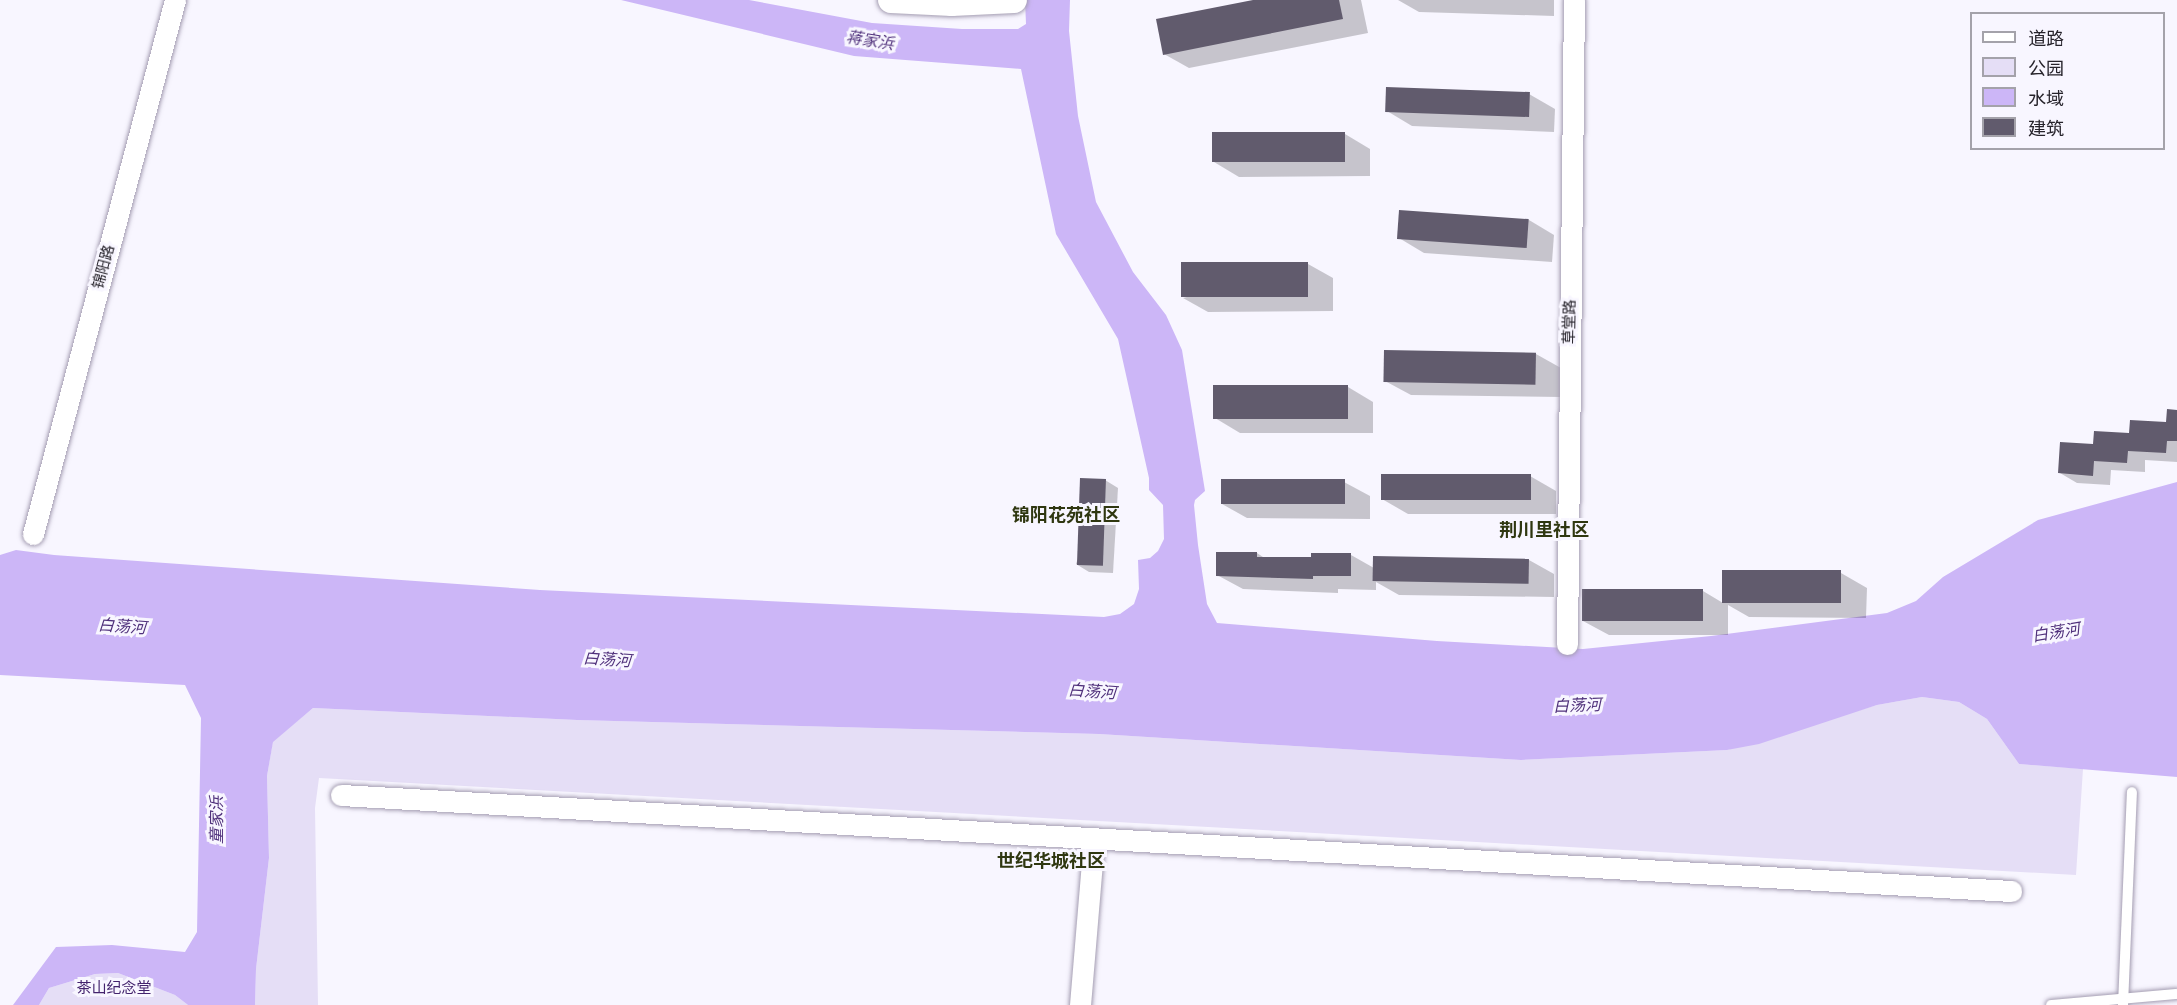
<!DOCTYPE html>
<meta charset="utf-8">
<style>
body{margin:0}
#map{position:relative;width:2177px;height:1005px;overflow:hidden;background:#f8f6ff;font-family:"Fira Sans","Noto Sans SC",sans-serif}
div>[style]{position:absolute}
.green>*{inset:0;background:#e5def6}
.water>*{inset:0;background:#ccb6f7}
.shadow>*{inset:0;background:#0003}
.building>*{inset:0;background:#615b6d;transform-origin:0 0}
.roads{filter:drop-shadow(0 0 2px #a49db2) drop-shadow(0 0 2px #a49db2)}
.service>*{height:10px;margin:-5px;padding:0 5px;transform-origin:5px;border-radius:5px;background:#fff}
.minor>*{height:21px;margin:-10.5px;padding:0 10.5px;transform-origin:10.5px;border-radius:10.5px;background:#fff}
.tertiary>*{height:26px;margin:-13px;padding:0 13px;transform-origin:13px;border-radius:13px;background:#fff}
span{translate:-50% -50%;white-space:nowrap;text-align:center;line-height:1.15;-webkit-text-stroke:6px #f8f6ff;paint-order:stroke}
.street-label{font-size:15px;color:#26232b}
.park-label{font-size:15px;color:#43236d}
.water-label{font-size:16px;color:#4f307b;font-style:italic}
.quarter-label{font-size:18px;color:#2f3710;font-weight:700}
.legend{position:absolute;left:1970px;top:12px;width:195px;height:138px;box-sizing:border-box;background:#f8f6ff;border:2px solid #a4a2aa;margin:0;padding:8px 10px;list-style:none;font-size:18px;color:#26232b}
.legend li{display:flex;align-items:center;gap:12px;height:30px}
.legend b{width:30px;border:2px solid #a4a2aa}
</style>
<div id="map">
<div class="green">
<i style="clip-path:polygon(1922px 697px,1959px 702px,1987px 719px,2019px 764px,2083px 769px,2076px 875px,319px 778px,315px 808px,318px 1005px,255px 1005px,256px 969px,269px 858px,267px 776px,273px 741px,313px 708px,577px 720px,1099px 734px,1521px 760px,1727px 750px,1877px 705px)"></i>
<i style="clip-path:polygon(118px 973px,175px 995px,188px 1005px,39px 1005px,49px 988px,95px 974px)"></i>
</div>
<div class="water">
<i style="clip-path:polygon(621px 0,749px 0,872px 23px,962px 29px,1018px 29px,1026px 24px,1025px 0,1070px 0,1069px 31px,1078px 116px,1096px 202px,1133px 272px,1166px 315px,1182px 350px,1205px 491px,1195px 500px,1194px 505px,1198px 545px,1207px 604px,1217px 623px,1437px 641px,1583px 649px,1711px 636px,1887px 613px,1916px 601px,1943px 577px,2038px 520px,2177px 482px,2177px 777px,2019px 764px,1987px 719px,1959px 702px,1922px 697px,1877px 705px,1759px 744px,1727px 750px,1521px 760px,1099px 734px,577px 720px,313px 708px,273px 742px,267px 776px,269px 858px,256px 969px,255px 1005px,188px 1005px,175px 995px,118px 973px,95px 974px,49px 988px,39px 1005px,13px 1005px,56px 947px,112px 945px,185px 952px,197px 932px,201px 718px,185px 685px,0 675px,0 555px,16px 550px,54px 555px,540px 590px,1104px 617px,1120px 614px,1134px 604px,1139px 589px,1138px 560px,1150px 558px,1158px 551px,1164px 539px,1163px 505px,1149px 490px,1149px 478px,1118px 339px,1056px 234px,1021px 69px,854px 56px)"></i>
</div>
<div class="shadow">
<i style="clip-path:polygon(1261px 0,1361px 0,1368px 33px,1189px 68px,1164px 54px)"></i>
<i style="clip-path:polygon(1398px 0,1554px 0,1554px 16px,1419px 12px)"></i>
<i style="clip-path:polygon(1529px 94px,1555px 109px,1554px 132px,1412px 126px,1387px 111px)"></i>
<i style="clip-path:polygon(1345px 134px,1370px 149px,1370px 176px,1239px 177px,1214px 162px)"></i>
<i style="clip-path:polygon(1529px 220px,1554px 235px,1552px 262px,1424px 253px,1399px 238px)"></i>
<i style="clip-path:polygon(1308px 264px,1333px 278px,1333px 311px,1208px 312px,1183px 298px)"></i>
<i style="clip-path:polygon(1536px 354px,1561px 368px,1561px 397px,1411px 395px,1385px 381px)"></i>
<i style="clip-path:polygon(1348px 387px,1373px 402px,1373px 433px,1240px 433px,1215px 418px)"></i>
<i style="clip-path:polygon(2177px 411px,2177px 462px,2145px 460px,2145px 472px,2111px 470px,2110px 485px,2077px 483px,2060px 473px,2094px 445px,2168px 423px)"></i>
<i style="clip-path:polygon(1530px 476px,1556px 491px,1556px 514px,1408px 514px,1382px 499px)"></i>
<i style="clip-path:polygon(1105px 480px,1118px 488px,1113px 573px,1089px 572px,1076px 564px)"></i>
<i style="clip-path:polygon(1344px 482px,1370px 496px,1370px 519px,1247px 518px,1222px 504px)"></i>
<i style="clip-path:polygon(1257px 553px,1266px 559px,1312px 559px,1351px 555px,1374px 568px,1529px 560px,1554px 574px,1554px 597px,1399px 595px,1376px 582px,1376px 590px,1338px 589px,1338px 593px,1243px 589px,1217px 575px)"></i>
<i style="clip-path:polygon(1723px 571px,1841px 573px,1867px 588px,1866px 618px,1749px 617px,1728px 605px,1728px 635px,1609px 635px,1583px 621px,1703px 591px,1723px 603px)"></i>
</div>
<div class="building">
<i style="clip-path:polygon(1253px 0,1339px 0,1343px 19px,1163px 55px,1156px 19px)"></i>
<i style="left:1386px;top:87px;width:144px;height:25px;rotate:2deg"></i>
<i style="left:1345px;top:132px;width:30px;height:133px;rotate:90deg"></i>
<i style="left:1399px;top:210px;width:130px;height:29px;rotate:4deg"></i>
<i style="left:1308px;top:262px;width:35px;height:127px;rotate:90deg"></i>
<i style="left:1384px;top:350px;width:152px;height:32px;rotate:1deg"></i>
<i style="left:1213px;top:385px;width:135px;height:34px"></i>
<i style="clip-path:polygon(2167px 409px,2177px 410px,2177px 441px,2167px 441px,2166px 453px,2128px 451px,2127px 463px,2094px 461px,2093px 476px,2058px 473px,2060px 442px,2093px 444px,2094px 431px,2129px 433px,2130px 420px,2166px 422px)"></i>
<i style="left:1381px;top:474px;width:150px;height:26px"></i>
<i style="left:1080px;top:478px;width:26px;height:87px;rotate:2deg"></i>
<i style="left:1221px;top:479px;width:124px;height:25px"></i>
<i style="clip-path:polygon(1216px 552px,1257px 552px,1257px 557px,1311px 557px,1311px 553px,1351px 553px,1351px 576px,1313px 576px,1313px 579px,1216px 576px)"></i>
<i style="left:1373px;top:556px;width:156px;height:25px;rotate:1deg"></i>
<i style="left:1722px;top:570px;width:119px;height:33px"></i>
<i style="left:1703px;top:589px;width:32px;height:121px;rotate:90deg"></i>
</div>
<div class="roads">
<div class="service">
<i style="left:2051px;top:1005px;width:126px;rotate:-5deg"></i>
<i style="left:2123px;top:1005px;width:213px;rotate:-87.6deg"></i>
</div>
<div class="minor">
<i style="left:33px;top:534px;width:553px;rotate:-75.11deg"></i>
<i style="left:1567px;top:644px;width:644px;rotate:-89.38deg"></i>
<i style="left:341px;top:795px;width:1673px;rotate:3.29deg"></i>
<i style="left:1080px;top:1005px;width:167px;rotate:-85.2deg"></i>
</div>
<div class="tertiary">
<i style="left:891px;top:0;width:61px;rotate:2.8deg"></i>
<i style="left:952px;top:3px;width:62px;rotate:-2.8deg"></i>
</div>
</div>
<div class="street-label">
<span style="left:104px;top:267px;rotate:-75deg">锦阳路</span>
<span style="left:1570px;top:322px;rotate:-89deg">草堂路</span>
</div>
<div class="park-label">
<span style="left:114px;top:989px">茶山纪念堂</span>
</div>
<div class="water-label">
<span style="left:870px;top:41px;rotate:9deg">蒋家浜</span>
<span style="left:122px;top:627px;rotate:4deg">白荡河</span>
<span style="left:2056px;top:633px;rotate:-9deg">白荡河</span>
<span style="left:607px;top:660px;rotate:4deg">白荡河</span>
<span style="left:1092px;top:692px;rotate:4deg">白荡河</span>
<span style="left:1577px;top:706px;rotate:-2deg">白荡河</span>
<span style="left:217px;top:820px;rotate:-90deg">童家浜</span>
</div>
<div class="quarter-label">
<span style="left:1066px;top:515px">锦阳花苑社区</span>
<span style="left:1544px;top:530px">荆川里社区</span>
<span style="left:1051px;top:861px">世纪华城社区</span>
</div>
<ul class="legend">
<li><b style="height:8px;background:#fff"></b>道路</li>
<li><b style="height:16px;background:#e5def6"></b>公园</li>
<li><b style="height:16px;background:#ccb6f7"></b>水域</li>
<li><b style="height:16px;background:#615b6d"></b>建筑</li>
</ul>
</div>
